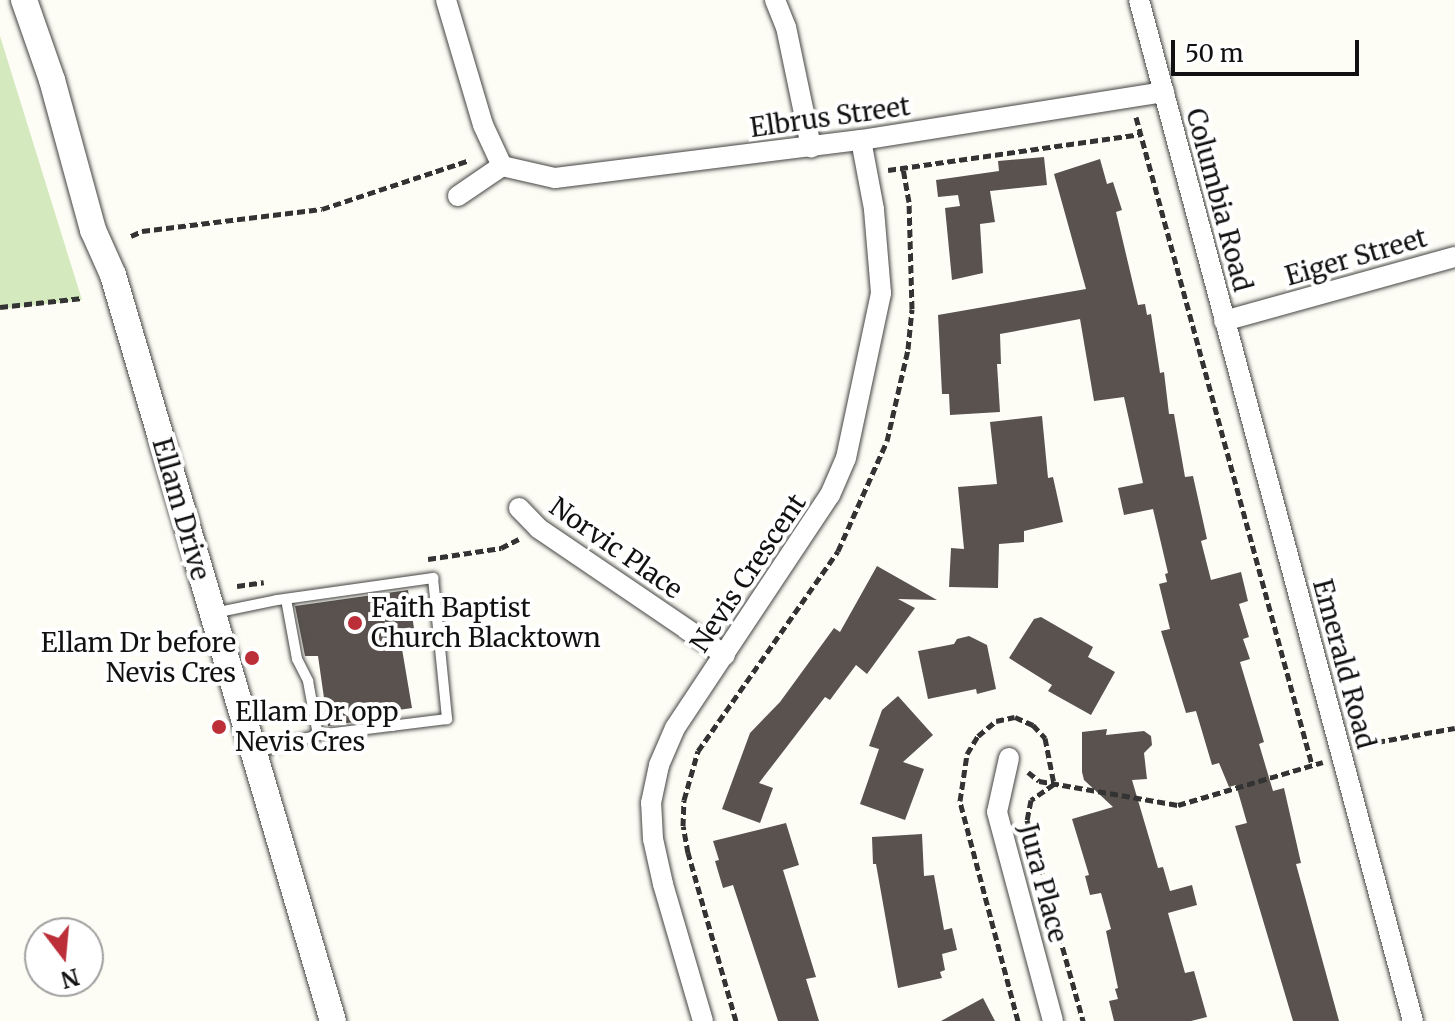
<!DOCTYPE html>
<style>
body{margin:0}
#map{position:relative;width:1455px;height:1021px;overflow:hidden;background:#fefdf5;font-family:Merriweather,serif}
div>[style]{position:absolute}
.green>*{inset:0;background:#d5e9bf}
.building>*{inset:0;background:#59524e}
.path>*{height:5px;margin-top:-2.5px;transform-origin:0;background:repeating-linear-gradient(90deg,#333 0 8px,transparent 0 12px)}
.roads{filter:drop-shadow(0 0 2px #444) drop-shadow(0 0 2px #444)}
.service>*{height:10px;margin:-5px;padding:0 5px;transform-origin:5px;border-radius:5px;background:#fff}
.minor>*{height:20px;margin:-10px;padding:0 10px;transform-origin:10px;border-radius:10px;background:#fff}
.tertiary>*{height:26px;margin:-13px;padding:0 13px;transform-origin:13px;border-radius:13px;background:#fff}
.dots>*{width:22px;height:22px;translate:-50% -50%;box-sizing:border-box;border:4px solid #fff;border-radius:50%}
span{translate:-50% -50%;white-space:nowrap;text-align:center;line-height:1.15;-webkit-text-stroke:8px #fff;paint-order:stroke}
.street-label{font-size:26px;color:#111}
.poi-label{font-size:26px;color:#111}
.left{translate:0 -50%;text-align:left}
.right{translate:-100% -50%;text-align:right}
.north{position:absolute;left:24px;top:917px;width:80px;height:80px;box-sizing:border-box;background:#fff;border:2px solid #a0a0a0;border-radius:50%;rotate:164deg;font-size:22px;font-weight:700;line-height:32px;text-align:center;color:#111}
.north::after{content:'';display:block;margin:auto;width:28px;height:36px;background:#bc2e38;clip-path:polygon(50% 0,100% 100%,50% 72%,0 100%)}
.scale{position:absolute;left:1171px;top:40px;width:188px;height:36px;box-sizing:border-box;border:4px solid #111;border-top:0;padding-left:10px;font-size:24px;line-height:28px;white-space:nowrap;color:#111;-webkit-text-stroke:6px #fff;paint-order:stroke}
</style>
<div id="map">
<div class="green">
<i style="clip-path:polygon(0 36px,82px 300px,0 309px)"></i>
</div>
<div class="building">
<i style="clip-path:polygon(1044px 157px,1047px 185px,990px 191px,995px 222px,980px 224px,983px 273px,952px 280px,945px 208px,960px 206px,958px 195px,938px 197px,936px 180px,999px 171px,998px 161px)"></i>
<i style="clip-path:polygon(1100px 159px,1107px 184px,1113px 182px,1122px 210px,1116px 212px,1138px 305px,1145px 304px,1147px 315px,1151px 314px,1160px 373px,1164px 372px,1169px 414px,1174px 414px,1185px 477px,1193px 476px,1207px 539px,1201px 541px,1211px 580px,1241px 572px,1248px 601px,1239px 604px,1249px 637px,1243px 639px,1250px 659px,1240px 662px,1264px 742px,1259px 744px,1273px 791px,1284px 788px,1301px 863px,1296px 864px,1339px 1021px,1293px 1021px,1235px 826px,1247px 823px,1236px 785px,1229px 787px,1219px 763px,1212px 765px,1196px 711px,1186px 713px,1161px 631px,1170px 629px,1159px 584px,1167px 582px,1165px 574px,1168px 573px,1153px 509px,1124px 515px,1118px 488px,1143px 483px,1124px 397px,1094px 401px,1080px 319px,1000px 334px,1001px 364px,997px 364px,1000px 412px,950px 415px,949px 394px,942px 394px,938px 315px,1086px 289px,1054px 174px)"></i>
<i style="clip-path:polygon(1042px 416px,1048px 478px,1053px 477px,1063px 522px,1024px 531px,1024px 542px,999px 544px,998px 588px,949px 587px,951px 548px,964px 549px,958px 487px,997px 484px,990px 422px)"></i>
<i style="clip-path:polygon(877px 566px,937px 600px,898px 599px,915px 608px,867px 674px,856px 665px,830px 700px,825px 697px,759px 783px,773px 788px,760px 823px,722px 809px,750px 733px,780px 702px,834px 628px,840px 632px)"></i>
<i style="clip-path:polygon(408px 590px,416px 641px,401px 643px,412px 708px,392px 711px,393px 716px,328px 726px,318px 656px,305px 656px,295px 606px)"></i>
<i style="clip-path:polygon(1041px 617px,1093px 647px,1088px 657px,1115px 672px,1091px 715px,1048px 691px,1052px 685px,1009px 658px,1034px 619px)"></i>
<i style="clip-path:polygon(969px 636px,987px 645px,996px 689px,977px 694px,976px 689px,928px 699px,918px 651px,954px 644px,957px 639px)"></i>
<i style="clip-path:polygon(898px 696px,933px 735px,903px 762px,924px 769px,905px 820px,860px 804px,879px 749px,869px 746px,882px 710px)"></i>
<i style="clip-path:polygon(1107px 729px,1106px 735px,1144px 731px,1151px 736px,1152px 745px,1144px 753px,1147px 779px,1132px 780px,1158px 868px,1163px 867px,1170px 891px,1192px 885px,1197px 905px,1168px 913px,1185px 973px,1194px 971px,1207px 1017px,1191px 1021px,1114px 1021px,1109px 1001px,1118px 999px,1115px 989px,1118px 988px,1106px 931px,1111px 929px,1101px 893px,1090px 895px,1085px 876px,1089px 875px,1072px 819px,1113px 807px,1084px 780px,1082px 772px,1082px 732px)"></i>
<i style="clip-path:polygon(786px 823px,799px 865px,783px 870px,816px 977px,806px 979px,819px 1021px,778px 1021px,733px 885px,723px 888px,715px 861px,719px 860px,713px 841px)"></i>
<i style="clip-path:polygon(922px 834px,924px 876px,934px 875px,944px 930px,952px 928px,957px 950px,942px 954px,945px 970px,940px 972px,942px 978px,898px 988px,876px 864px,873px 864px,872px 837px)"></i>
<i style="clip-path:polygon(983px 998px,995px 1021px,941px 1021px)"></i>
</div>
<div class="path">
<i style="left:1136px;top:117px;width:671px;rotate:74.8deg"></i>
<i style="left:888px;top:170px;width:256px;rotate:-8.1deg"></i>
<i style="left:131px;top:236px;width:12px;rotate:-24deg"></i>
<i style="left:142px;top:231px;width:181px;rotate:-7deg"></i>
<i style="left:322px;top:209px;width:153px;rotate:-18.3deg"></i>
<i style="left:0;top:307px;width:83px;rotate:-6.2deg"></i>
<i style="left:428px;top:559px;width:74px;rotate:-8.6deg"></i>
<i style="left:501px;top:548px;width:20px;rotate:-27deg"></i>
<i style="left:237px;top:586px;width:27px;rotate:-8deg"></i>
<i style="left:1362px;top:748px;width:16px;rotate:-22deg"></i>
<i style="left:1377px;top:742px;width:79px;rotate:-10.2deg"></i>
<i style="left:1028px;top:772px;width:14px;rotate:39deg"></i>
<i style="left:1039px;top:781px;width:141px;rotate:9.8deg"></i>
<i style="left:1178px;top:805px;width:151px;rotate:-16.5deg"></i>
<i style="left:736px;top:1021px;width:175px;rotate:-105.9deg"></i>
<i style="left:688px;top:853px;width:27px;rotate:-100deg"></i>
<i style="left:683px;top:826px;width:26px;rotate:-88deg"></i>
<i style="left:684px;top:800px;width:51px;rotate:-74.1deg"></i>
<i style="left:698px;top:751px;width:244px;rotate:-55deg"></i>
<i style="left:838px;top:551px;width:120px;rotate:-66deg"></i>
<i style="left:887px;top:441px;width:94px;rotate:-77.1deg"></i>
<i style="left:908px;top:349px;width:40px;rotate:-84.3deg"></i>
<i style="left:912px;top:309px;width:107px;rotate:-91.6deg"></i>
<i style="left:909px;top:202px;width:35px;rotate:-100deg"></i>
<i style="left:1018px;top:1021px;width:228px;rotate:-104.8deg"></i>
<i style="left:960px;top:801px;width:48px;rotate:-81.5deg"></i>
<i style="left:967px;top:754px;width:21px;rotate:-59deg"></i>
<i style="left:978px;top:736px;width:23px;rotate:-40deg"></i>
<i style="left:996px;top:721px;width:19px;rotate:-12deg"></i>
<i style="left:1015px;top:717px;width:20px;rotate:24deg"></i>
<i style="left:1033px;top:725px;width:18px;rotate:47deg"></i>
<i style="left:1045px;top:738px;width:47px;rotate:78.9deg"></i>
<i style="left:1054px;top:784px;width:28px;rotate:145deg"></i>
<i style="left:1031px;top:800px;width:20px;rotate:101deg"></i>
<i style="left:1027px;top:820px;width:209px;rotate:74.4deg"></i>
</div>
<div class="roads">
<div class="service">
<i style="left:286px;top:599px;width:61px;rotate:79.6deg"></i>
<i style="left:297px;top:659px;width:25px;rotate:63deg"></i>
<i style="left:308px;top:681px;width:55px;rotate:79.5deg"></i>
<i style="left:214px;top:613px;width:64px;rotate:-11.7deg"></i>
<i style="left:277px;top:600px;width:158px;rotate:-8deg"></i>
<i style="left:433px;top:578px;width:142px;rotate:84.3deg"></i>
<i style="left:447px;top:719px;width:130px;rotate:172.9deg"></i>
<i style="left:318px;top:735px;width:66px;rotate:164.3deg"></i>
</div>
<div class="minor">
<i style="left:446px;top:0;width:130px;rotate:73.5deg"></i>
<i style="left:483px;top:125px;width:45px;rotate:65.1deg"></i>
<i style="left:502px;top:166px;width:54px;rotate:12.8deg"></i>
<i style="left:555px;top:178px;width:308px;rotate:-7.1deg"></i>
<i style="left:861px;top:140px;width:307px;rotate:-9deg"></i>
<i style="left:775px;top:0;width:29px;rotate:68deg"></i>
<i style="left:786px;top:27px;width:123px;rotate:78.2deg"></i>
<i style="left:1139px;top:0;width:1057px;rotate:74.98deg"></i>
<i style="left:458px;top:196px;width:53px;rotate:-34.3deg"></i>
<i style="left:1224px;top:321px;width:240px;rotate:-15.5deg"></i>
<i style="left:519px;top:508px;width:28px;rotate:46deg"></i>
<i style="left:538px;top:528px;width:226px;rotate:34.2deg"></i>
<i style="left:1009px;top:758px;width:55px;rotate:102.5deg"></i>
<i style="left:997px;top:812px;width:216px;rotate:75deg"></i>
<i style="left:703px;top:1021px;width:143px;rotate:-106.3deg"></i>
<i style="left:663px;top:884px;width:46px;rotate:-102.5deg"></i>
<i style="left:653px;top:839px;width:36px;rotate:-93deg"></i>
<i style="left:651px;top:803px;width:39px;rotate:-78deg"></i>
<i style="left:659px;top:765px;width:40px;rotate:-66.6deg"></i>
<i style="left:675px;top:728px;width:280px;rotate:-56.4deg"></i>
<i style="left:830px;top:495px;width:40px;rotate:-66.6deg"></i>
<i style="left:846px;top:458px;width:169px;rotate:-78deg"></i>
<i style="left:881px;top:293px;width:84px;rotate:-94.8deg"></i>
<i style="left:874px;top:209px;width:70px;rotate:-100.7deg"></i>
</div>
<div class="tertiary">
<i style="left:24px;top:0;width:85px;rotate:70.7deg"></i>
<i style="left:52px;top:80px;width:156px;rotate:74.7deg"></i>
<i style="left:93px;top:230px;width:49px;rotate:66deg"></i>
<i style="left:113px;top:275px;width:778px;rotate:73.57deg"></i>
</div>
</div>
<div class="dots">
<i style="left:355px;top:623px;background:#bc2e38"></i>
<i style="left:252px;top:658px;background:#bc2e38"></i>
<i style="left:219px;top:727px;background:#bc2e38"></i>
</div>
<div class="street-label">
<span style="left:830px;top:117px;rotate:-8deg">Elbrus Street</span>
<span style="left:1219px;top:200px;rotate:75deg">Columbia Road</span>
<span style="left:1356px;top:257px;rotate:-16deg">Eiger Street</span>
<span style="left:181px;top:509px;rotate:74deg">Ellam Drive</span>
<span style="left:616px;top:548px;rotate:35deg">Norvic Place</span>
<span style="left:748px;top:573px;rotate:-56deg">Nevis Crescent</span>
<span style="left:1344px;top:664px;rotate:75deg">Emerald Road</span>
<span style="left:1043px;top:883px;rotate:75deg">Jura Place</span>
</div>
<div class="poi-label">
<span class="left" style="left:371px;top:623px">Faith Baptist<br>Church Blacktown</span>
<span class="right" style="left:236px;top:658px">Ellam Dr before<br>Nevis Cres</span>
<span class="left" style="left:235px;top:727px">Ellam Dr opp<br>Nevis Cres</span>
</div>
<div class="north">N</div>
<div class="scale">50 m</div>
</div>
